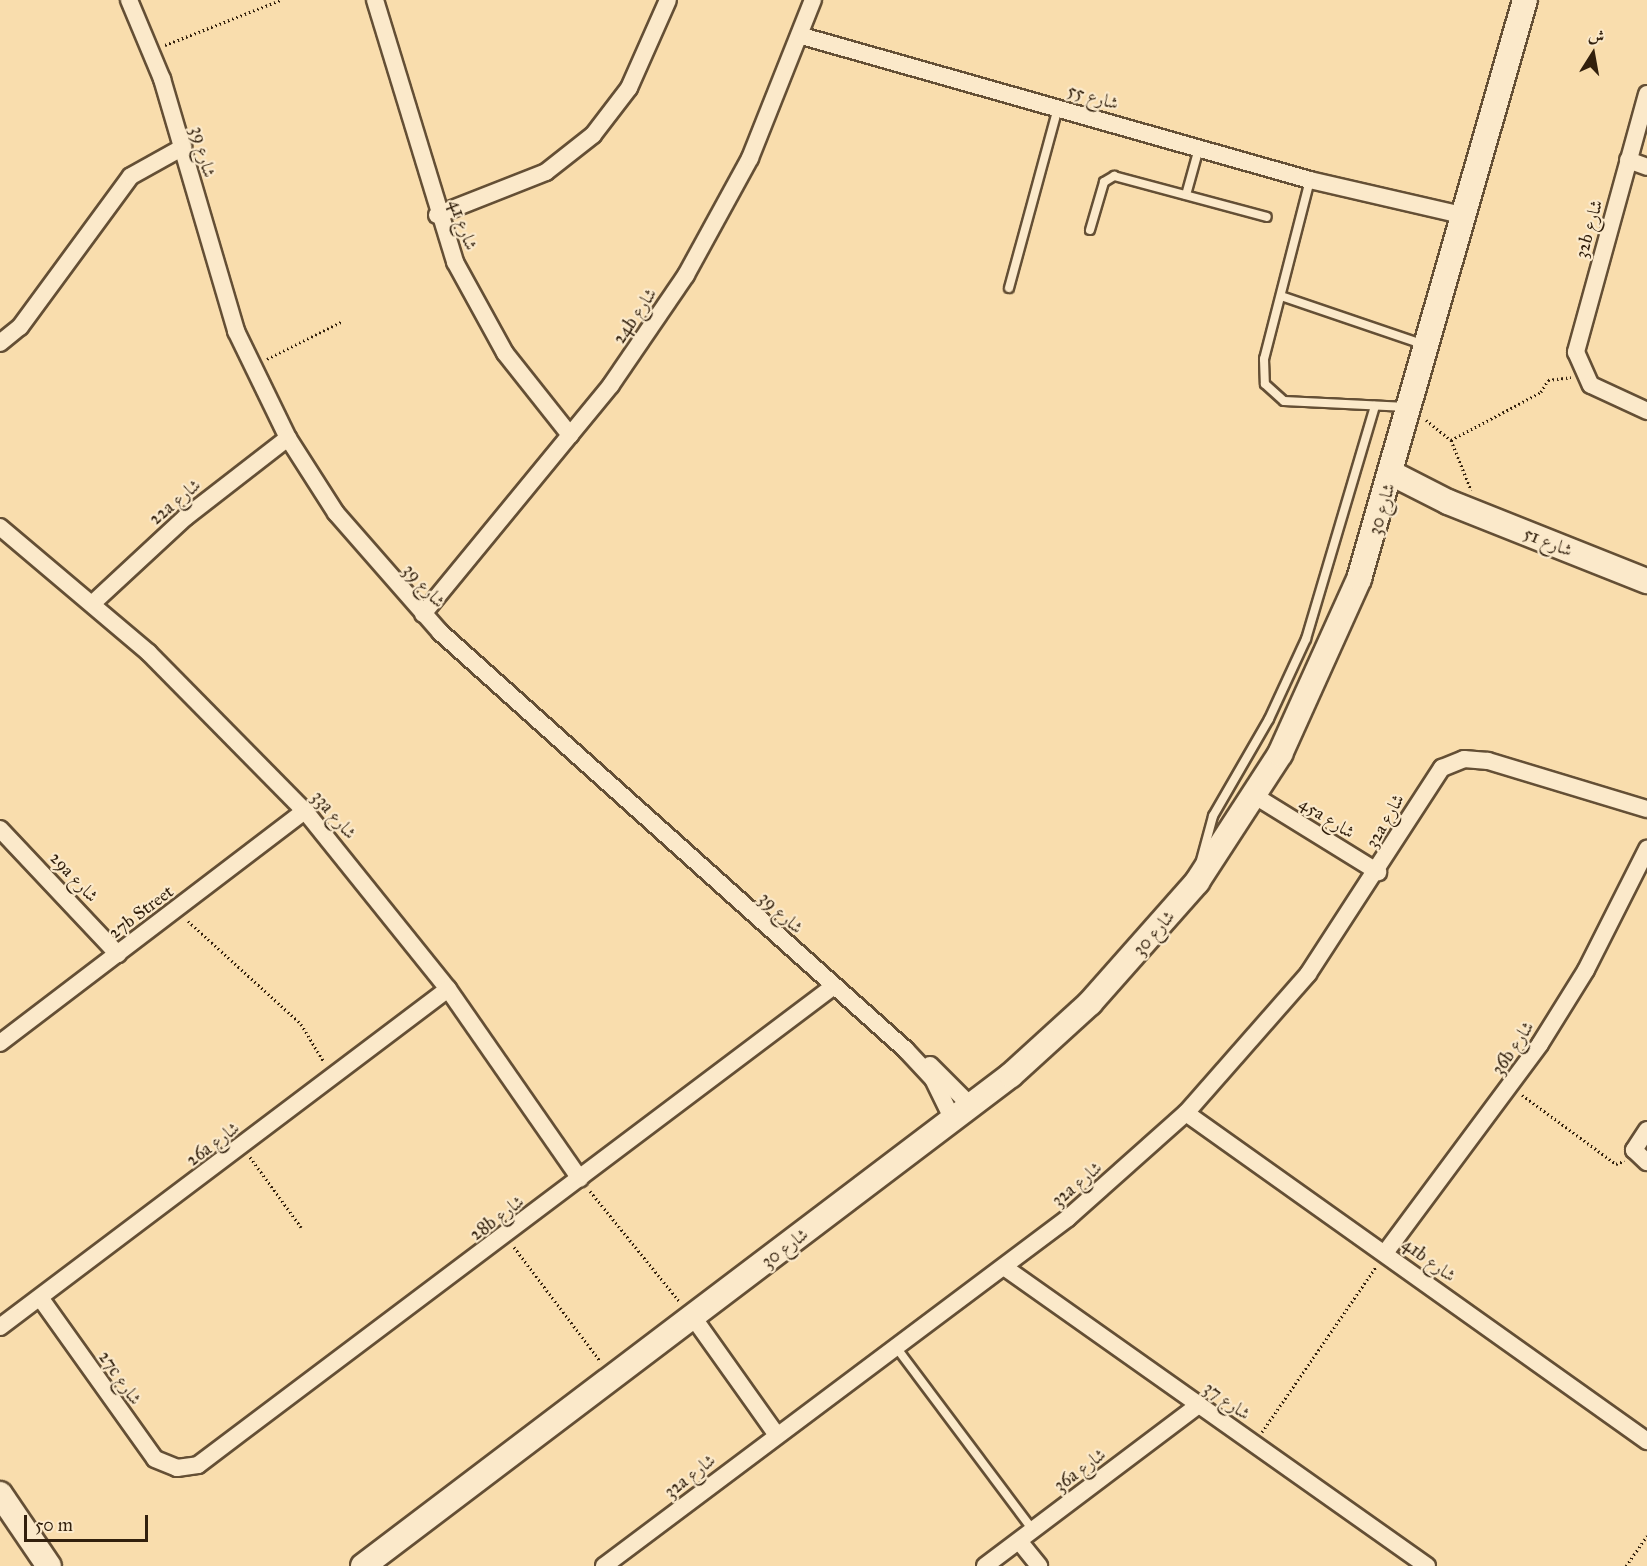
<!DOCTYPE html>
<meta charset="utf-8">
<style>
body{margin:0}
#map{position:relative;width:1647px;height:1566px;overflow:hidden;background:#f9ddad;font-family:"IM FELL Great Primer",Amiri,serif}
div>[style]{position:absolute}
.path>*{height:3px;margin-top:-1.5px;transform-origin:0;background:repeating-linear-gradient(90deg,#32200d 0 1.5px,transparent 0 4.5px)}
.roads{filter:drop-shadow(2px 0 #644f35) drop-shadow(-2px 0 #644f35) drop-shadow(0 2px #644f35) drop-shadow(0 -2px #644f35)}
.lane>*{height:8px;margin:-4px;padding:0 4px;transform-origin:4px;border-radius:4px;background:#fbe9ca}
.street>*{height:16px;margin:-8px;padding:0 8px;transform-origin:8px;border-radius:8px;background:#fbe9ca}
.secondary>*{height:24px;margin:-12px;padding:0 12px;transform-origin:12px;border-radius:12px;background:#fbe9ca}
span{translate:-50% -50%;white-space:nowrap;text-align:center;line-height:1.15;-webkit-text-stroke:4.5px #fbe9ca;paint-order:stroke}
.street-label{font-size:18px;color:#32200d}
.north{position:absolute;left:1563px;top:24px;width:60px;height:60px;-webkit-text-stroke:4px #fbe9ca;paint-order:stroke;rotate:11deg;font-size:16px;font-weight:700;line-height:24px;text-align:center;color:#32200d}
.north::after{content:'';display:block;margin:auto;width:21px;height:27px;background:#32200d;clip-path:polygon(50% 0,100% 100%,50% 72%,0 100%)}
.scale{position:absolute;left:24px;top:1515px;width:124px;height:27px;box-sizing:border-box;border:3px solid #32200d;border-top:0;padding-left:8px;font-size:18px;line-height:21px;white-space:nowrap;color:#32200d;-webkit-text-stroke:4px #fbe9ca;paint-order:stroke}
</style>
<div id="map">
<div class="path">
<div style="left:165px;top:45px;width:124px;rotate:-21.2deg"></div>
<div style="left:267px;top:359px;width:85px;rotate:-26.6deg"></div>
<div style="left:1426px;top:420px;width:32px;rotate:39deg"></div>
<div style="left:1451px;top:440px;width:54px;rotate:68.2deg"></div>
<div style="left:1451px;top:440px;width:102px;rotate:-28.1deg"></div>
<div style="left:1541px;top:392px;width:14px;rotate:-60deg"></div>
<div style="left:1548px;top:380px;width:23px;rotate:-7deg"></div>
<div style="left:188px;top:921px;width:153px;rotate:42.3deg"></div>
<div style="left:301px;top:1024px;width:44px;rotate:58.8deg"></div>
<div style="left:1522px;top:1095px;width:117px;rotate:36.3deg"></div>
<div style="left:1616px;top:1164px;width:9px;rotate:-21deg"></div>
<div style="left:250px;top:1157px;width:87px;rotate:53.9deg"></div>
<div style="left:590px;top:1191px;width:143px;rotate:51deg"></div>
<div style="left:514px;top:1247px;width:144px;rotate:52.9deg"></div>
<div style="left:1262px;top:1432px;width:201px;rotate:-55.4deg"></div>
<div style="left:1626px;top:1566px;width:37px;rotate:-55deg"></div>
</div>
<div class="roads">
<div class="lane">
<div style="left:1310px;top:180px;width:185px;rotate:104.4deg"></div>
<div style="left:1264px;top:359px;width:25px;rotate:88deg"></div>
<div style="left:1265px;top:384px;width:25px;rotate:42deg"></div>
<div style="left:1284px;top:401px;width:123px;rotate:2.8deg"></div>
<div style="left:1186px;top:195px;width:49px;rotate:-74.5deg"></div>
<div style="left:1090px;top:230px;width:50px;rotate:-73.7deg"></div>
<div style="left:1104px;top:182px;width:12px;rotate:-31deg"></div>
<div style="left:1114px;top:176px;width:158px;rotate:15deg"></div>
<div style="left:1009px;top:288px;width:187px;rotate:-74.8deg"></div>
<div style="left:1281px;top:296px;width:152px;rotate:18.8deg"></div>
<div style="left:1200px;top:864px;width:50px;rotate:-74.8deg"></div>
<div style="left:1213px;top:816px;width:112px;rotate:-60deg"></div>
<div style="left:1269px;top:719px;width:88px;rotate:-65.2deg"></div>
<div style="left:1306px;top:639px;width:243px;rotate:-73.5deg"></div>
<div style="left:896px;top:1347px;width:229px;rotate:53.2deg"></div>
</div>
<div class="street">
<div style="left:129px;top:0;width:86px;rotate:67.3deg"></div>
<div style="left:162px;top:79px;width:263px;rotate:73.6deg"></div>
<div style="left:236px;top:331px;width:119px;rotate:64.1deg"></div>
<div style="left:288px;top:438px;width:89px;rotate:57.4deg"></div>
<div style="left:336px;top:513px;width:158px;rotate:48.8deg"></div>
<div style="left:440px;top:632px;width:626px;rotate:41.89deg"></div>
<div style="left:906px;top:1050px;width:40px;rotate:47deg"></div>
<div style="left:933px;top:1079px;width:46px;rotate:64deg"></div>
<div style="left:375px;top:0;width:274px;rotate:73deg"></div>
<div style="left:455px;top:262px;width:104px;rotate:61.2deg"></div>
<div style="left:505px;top:353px;width:105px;rotate:51.6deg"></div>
<div style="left:802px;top:36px;width:528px;rotate:15.83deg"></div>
<div style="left:1310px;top:180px;width:156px;rotate:13deg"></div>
<div style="left:1647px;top:94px;width:268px;rotate:105.4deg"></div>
<div style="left:1576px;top:352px;width:36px;rotate:66deg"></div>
<div style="left:1591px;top:385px;width:62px;rotate:24.9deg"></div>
<div style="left:1628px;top:160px;width:20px;rotate:20deg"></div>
<div style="left:437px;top:215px;width:117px;rotate:-21.5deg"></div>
<div style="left:546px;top:172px;width:60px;rotate:-38.2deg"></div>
<div style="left:593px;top:135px;width:59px;rotate:-52.5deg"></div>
<div style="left:629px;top:88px;width:96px;rotate:-66.1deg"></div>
<div style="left:0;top:343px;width:26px;rotate:-39deg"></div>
<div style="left:20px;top:327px;width:187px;rotate:-53.7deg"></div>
<div style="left:131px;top:176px;width:60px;rotate:-29.1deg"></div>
<div style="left:0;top:527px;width:195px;rotate:40.2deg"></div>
<div style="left:149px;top:653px;width:222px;rotate:45.4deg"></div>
<div style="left:305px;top:811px;width:228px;rotate:51.2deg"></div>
<div style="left:448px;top:989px;width:231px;rotate:55.2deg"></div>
<div style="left:93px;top:603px;width:127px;rotate:-42.8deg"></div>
<div style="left:186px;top:517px;width:129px;rotate:-37.8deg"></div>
<div style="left:423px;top:614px;width:296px;rotate:-50.6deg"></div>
<div style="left:611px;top:385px;width:133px;rotate:-55.7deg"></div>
<div style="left:686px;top:275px;width:133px;rotate:-61.3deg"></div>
<div style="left:750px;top:158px;width:170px;rotate:-68.3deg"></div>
<div style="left:1255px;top:796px;width:145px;rotate:31.7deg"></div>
<div style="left:0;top:829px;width:172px;rotate:46.7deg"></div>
<div style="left:0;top:1043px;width:383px;rotate:-37.3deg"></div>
<div style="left:930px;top:1065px;width:58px;rotate:45deg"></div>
<div style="left:1186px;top:1113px;width:566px;rotate:35.43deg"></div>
<div style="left:1647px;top:1130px;width:24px;rotate:123deg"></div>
<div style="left:1634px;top:1150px;width:18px;rotate:43deg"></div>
<div style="left:1385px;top:1253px;width:260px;rotate:-53.4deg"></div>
<div style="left:1540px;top:1044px;width:87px;rotate:-58.1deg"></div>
<div style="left:1586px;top:970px;width:136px;rotate:-63.2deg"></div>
<div style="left:1004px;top:1267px;width:518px;rotate:35.25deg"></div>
<div style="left:41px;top:1299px;width:196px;rotate:54.5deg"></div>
<div style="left:155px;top:1459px;width:24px;rotate:22deg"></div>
<div style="left:177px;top:1468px;width:21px;rotate:-8deg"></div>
<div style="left:198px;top:1465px;width:796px;rotate:-36.99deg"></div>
<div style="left:693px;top:1317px;width:143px;rotate:54.6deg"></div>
<div style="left:0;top:1327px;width:561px;rotate:-37.03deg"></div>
<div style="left:1019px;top:1541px;width:32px;rotate:51deg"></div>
<div style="left:604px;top:1566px;width:580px;rotate:-36.87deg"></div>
<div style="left:1068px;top:1218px;width:158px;rotate:-41.7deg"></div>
<div style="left:1186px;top:1113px;width:185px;rotate:-48.7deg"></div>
<div style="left:1308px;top:974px;width:246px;rotate:-57deg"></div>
<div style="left:1442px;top:768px;width:24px;rotate:-22deg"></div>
<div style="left:1464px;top:759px;width:24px;rotate:5deg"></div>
<div style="left:1488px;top:761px;width:166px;rotate:16.8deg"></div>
<div style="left:985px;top:1566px;width:268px;rotate:-37deg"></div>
</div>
<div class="secondary">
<div style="left:1393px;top:474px;width:62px;rotate:27deg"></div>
<div style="left:1448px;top:502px;width:214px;rotate:21.7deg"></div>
<div style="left:0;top:1494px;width:87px;rotate:55.8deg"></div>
<div style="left:363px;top:1566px;width:813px;rotate:-37.15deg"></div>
<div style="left:1011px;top:1075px;width:107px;rotate:-42.3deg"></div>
<div style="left:1090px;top:1003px;width:162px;rotate:-48.5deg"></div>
<div style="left:1197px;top:882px;width:153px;rotate:-57deg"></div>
<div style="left:1280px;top:754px;width:192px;rotate:-65.7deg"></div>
<div style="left:1359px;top:579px;width:602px;rotate:-74deg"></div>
</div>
</div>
<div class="street-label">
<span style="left:1093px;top:97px;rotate:16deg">شارع 55</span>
<span style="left:203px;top:152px;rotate:75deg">شارع 39</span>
<span style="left:463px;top:225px;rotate:70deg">شارع 41</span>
<span style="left:1589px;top:229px;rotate:-74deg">32b شارع</span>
<span style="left:635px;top:316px;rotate:-56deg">24b شارع</span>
<span style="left:175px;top:502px;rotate:-40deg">22a شارع</span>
<span style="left:1382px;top:509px;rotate:-73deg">شارع 30</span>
<span style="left:1548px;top:542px;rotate:22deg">شارع 51</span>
<span style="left:424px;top:586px;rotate:47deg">شارع 39</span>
<span style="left:334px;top:815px;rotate:49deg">33a شارع</span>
<span style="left:1327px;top:818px;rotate:32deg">45a شارع</span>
<span style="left:1385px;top:821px;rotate:-60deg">32a شارع</span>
<span style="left:74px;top:877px;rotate:47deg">29a شارع</span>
<span style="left:141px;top:912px;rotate:-37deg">27b Street</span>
<span style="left:781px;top:913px;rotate:42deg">شارع 39</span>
<span style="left:1154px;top:933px;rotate:-49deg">شارع 30</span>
<span style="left:1513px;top:1048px;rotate:-56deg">36b شارع</span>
<span style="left:213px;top:1144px;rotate:-37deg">26a شارع</span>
<span style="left:1077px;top:1184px;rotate:-40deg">32a شارع</span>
<span style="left:497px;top:1218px;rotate:-37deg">28b شارع</span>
<span style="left:785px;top:1248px;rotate:-37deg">شارع 30</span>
<span style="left:1429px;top:1260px;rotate:36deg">41b شارع</span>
<span style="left:120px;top:1378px;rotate:55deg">27c شارع</span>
<span style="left:1227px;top:1401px;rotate:35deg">شارع 37</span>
<span style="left:1080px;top:1470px;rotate:-37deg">36a شارع</span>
<span style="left:690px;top:1476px;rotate:-38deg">32a شارع</span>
</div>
<div class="north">ش</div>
<div class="scale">50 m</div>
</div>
